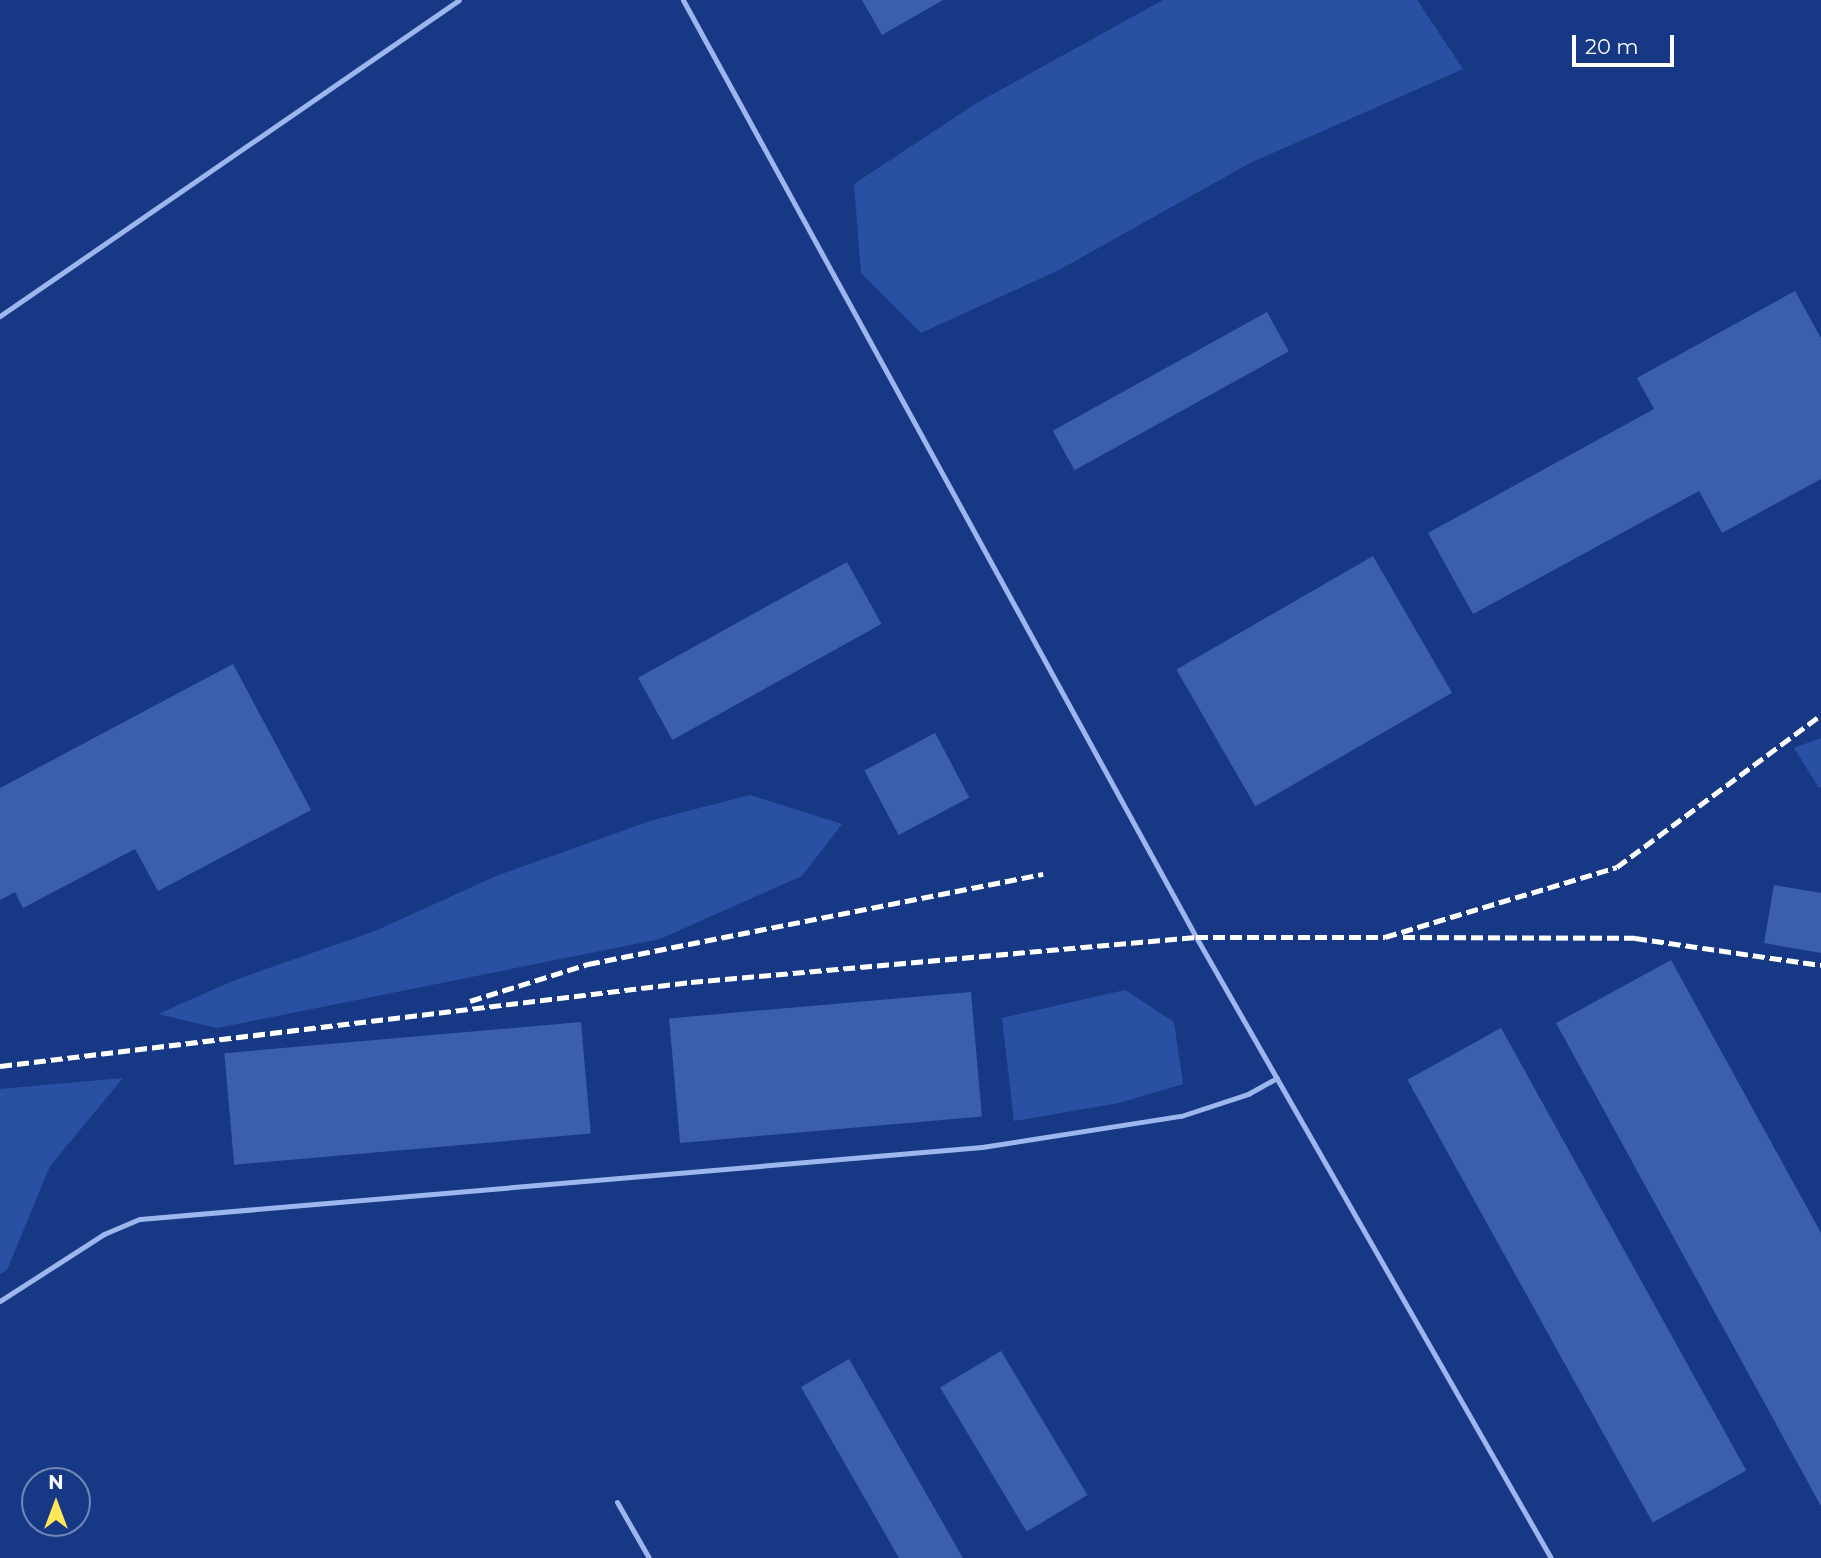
<!DOCTYPE html>
<style>
body{margin:0}
#map{position:relative;width:1821px;height:1558px;overflow:hidden;background:#173985;font-family:Montserrat,sans-serif}
div>[style]{position:absolute}
.green>*{inset:0;background:#2a50a4}
.building>*{inset:0;background:#3b5fad;transform-origin:0 0}
.service>*{height:5px;margin:-2.5px;padding:0 2.5px;transform-origin:2.5px;border-radius:2.5px;background:#9db6ed}
.rail>*{height:5px;margin-top:-2.5px;transform-origin:0;background:repeating-linear-gradient(90deg,#fff 0 12px,transparent 0 17px)}
span{translate:-50% -50%;white-space:nowrap;text-align:center;line-height:1.15;-webkit-text-stroke:6px #173985;paint-order:stroke}
.north{position:absolute;left:21px;top:1467px;width:70px;height:70px;box-sizing:border-box;background:#173985;border:2px solid #7488b6;border-radius:50%;rotate:0deg;font-size:19px;font-weight:700;line-height:28px;text-align:center;color:#fff}
.north::after{content:'';display:block;margin:auto;width:24px;height:32px;background:#ffe559;clip-path:polygon(50% 0,100% 100%,50% 72%,0 100%)}
.scale{position:absolute;left:1572px;top:35px;width:102px;height:32px;box-sizing:border-box;border:4px solid #fff;border-top:0;padding-left:9px;font-size:21px;line-height:24px;white-space:nowrap;color:#fff;-webkit-text-stroke:5px #173985;paint-order:stroke}
</style>
<div id="map">
<div class="green">
<div style="clip-path:polygon(1163px 0,1417px 0,1463px 69px,1250px 163px,1059px 270px,921px 333px,861px 273px,854px 184px,975px 104px)"></div>
<div style="clip-path:polygon(1821px 738px,1821px 787px,1819px 788px,1794px 748px)"></div>
<div style="clip-path:polygon(750px 795px,842px 824px,802px 876px,660px 939px,217px 1028px,158px 1014px,235px 980px,375px 931px,496px 876px,653px 820px)"></div>
<div style="clip-path:polygon(1125px 990px,1174px 1022px,1183px 1084px,1119px 1103px,1014px 1121px,1002px 1018px)"></div>
<div style="clip-path:polygon(123px 1078px,50px 1166px,7px 1270px,0 1274px,0 1089px)"></div>
</div>
<div class="building">
<div style="clip-path:polygon(862px 0,943px 0,882px 35px)"></div>
<div style="clip-path:polygon(1795px 291px,1821px 338px,1821px 479px,1722px 533px,1699px 491px,1473px 614px,1428px 533px,1654px 409px,1637px 378px)"></div>
<div style="left:1267px;top:312px;width:45px;height:245px;rotate:61deg"></div>
<div style="left:1373px;top:556px;width:158px;height:227px;rotate:60deg"></div>
<div style="left:847px;top:562px;width:71px;height:239px;rotate:61deg"></div>
<div style="clip-path:polygon(233px 664px,311px 810px,158px 891px,135px 849px,23px 908px,15px 892px,0 900px,0 788px)"></div>
<div style="left:935px;top:733px;width:73px;height:80px;rotate:62deg"></div>
<div style="clip-path:polygon(1774px 885px,1821px 893px,1821px 953px,1764px 943px)"></div>
<div style="clip-path:polygon(1671px 960px,1821px 1233px,1821px 1506px,1556px 1023px)"></div>
<div style="left:971px;top:992px;width:125px;height:303px;rotate:85deg"></div>
<div style="left:581px;top:1022px;width:112px;height:358px;rotate:85deg"></div>
<div style="left:1501px;top:1028px;width:506px;height:107px;rotate:61deg"></div>
<div style="left:1001px;top:1351px;width:168px;height:71px;rotate:59deg"></div>
<div style="clip-path:polygon(849px 1359px,963px 1558px,899px 1558px,801px 1387px)"></div>
</div>
<div class="service">
<div style="left:683px;top:0;width:1068px;rotate:61.3deg"></div>
<div style="left:1196px;top:937px;width:715px;rotate:60.25deg"></div>
<div style="left:0;top:316px;width:557px;rotate:-34.55deg"></div>
<div style="left:0;top:1301px;width:124px;rotate:-32.8deg"></div>
<div style="left:104px;top:1234px;width:39px;rotate:-23deg"></div>
<div style="left:140px;top:1219px;width:845px;rotate:-4.89deg"></div>
<div style="left:982px;top:1147px;width:201px;rotate:-8.9deg"></div>
<div style="left:1181px;top:1116px;width:71px;rotate:-18.2deg"></div>
<div style="left:1248px;top:1094px;width:33px;rotate:-29deg"></div>
<div style="left:617px;top:1502px;width:64px;rotate:60.3deg"></div>
</div>
<div class="rail">
<div style="left:1403px;top:937px;width:232px;rotate:0.2deg"></div>
<div style="left:1635px;top:938px;width:188px;rotate:8.3deg"></div>
<div style="left:470px;top:1001px;width:124px;rotate:-17.4deg"></div>
<div style="left:588px;top:964px;width:464px;rotate:-11.2deg"></div>
<div style="left:0;top:1066px;width:696px;rotate:-6.93deg"></div>
<div style="left:691px;top:982px;width:507px;rotate:-5.09deg"></div>
<div style="left:1196px;top:937px;width:189px"></div>
<div style="left:1385px;top:937px;width:242px;rotate:-16.8deg"></div>
<div style="left:1617px;top:867px;width:254px;rotate:-36.7deg"></div>
</div>
<div class="north">N</div>
<div class="scale">20 m</div>
</div>
